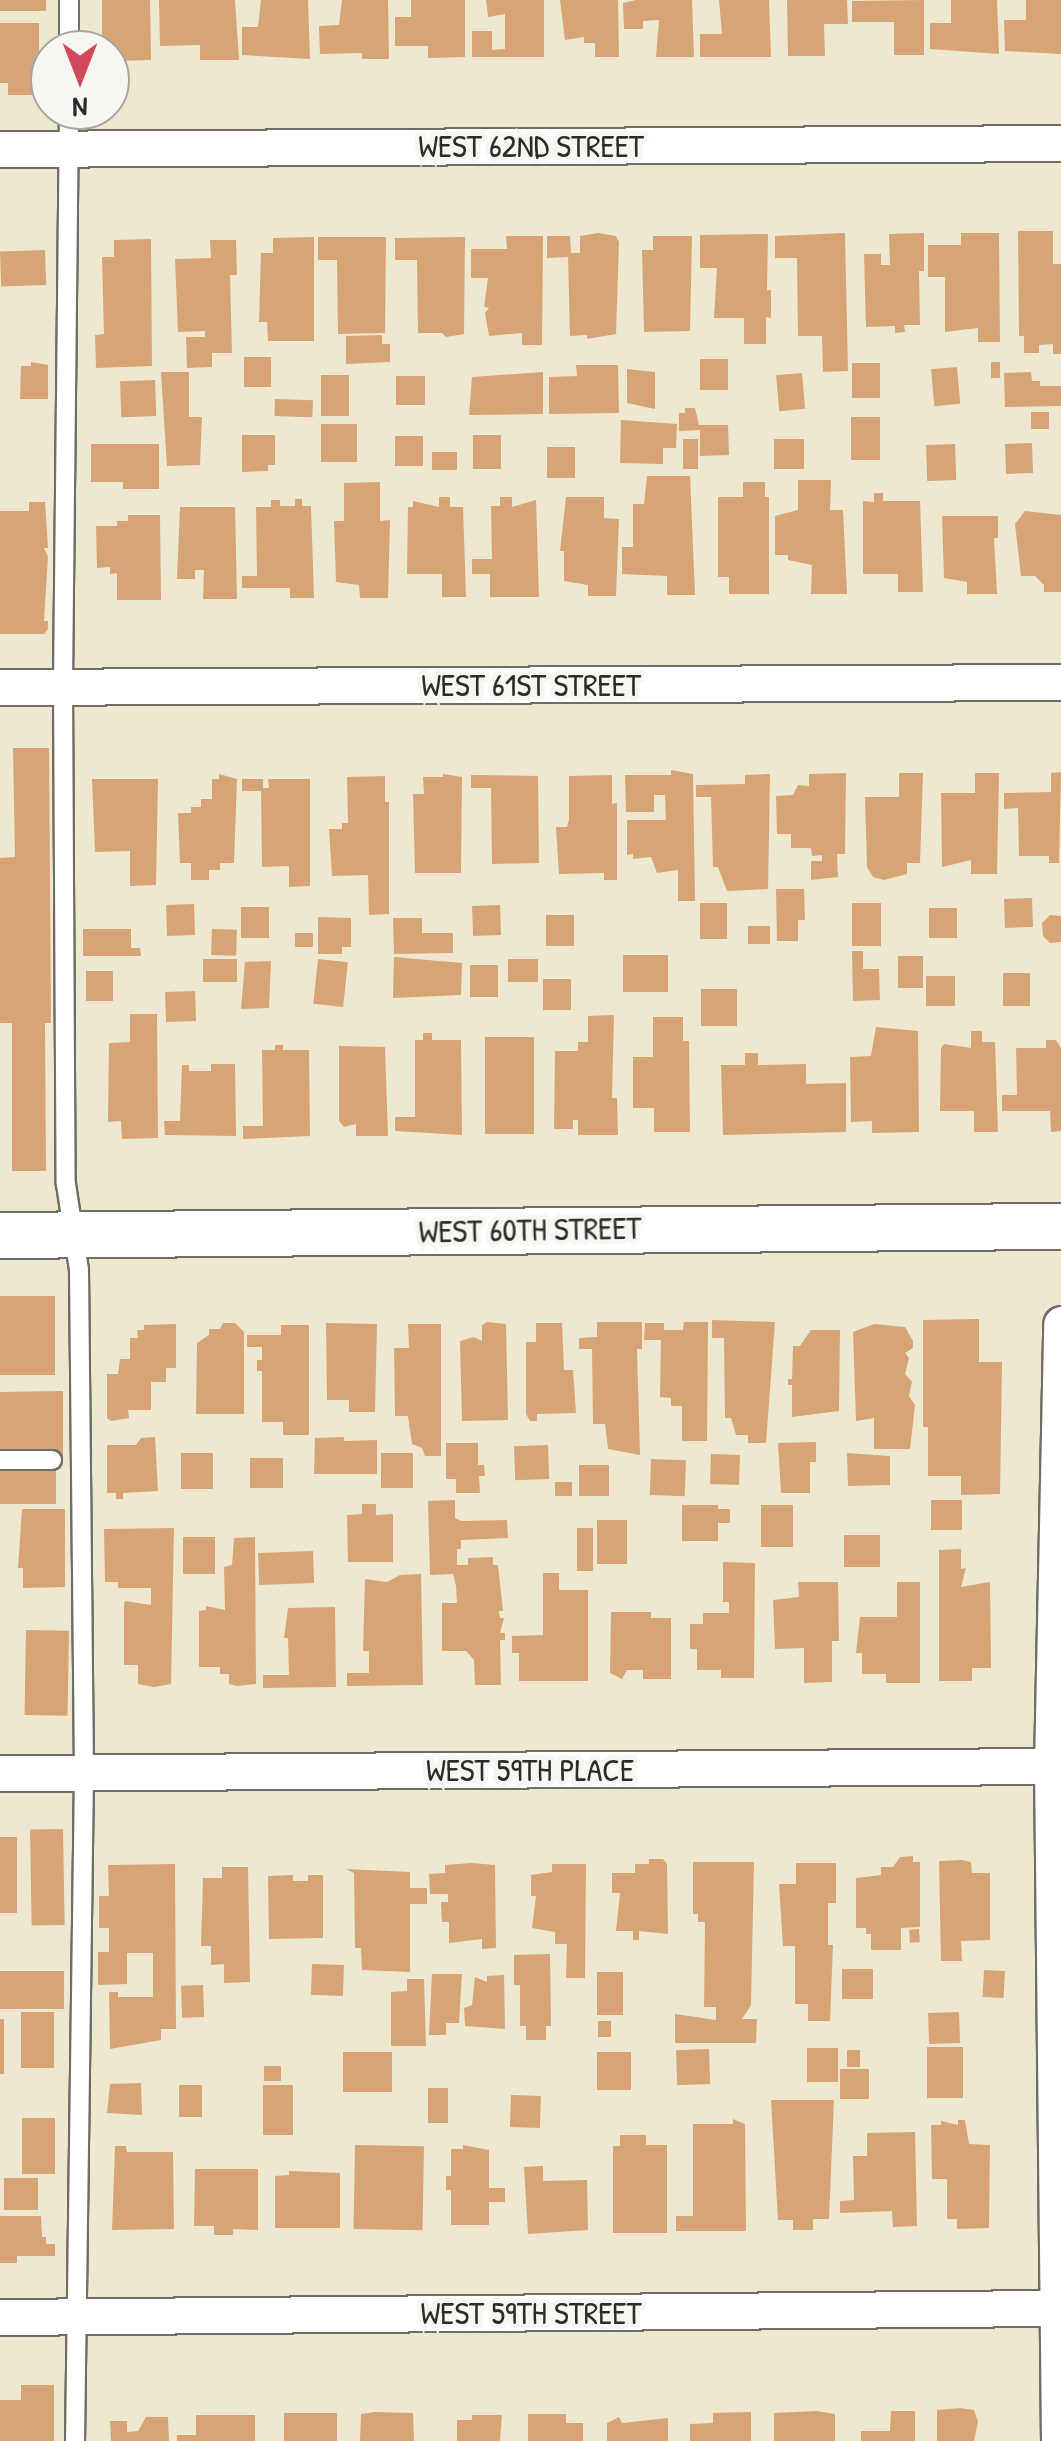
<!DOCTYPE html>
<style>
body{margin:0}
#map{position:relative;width:1061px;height:2441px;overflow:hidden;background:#eee8d0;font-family:"Patrick Hand",sans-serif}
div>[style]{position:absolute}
.building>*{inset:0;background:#d7a476;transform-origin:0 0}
.roads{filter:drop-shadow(2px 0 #6f6d65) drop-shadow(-2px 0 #6f6d65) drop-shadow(0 2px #6f6d65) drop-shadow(0 -2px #6f6d65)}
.service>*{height:18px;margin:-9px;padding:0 9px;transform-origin:9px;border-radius:9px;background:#fff}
.minor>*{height:35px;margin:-17.5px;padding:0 17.5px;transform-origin:17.5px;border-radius:17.5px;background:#fff}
.tertiary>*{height:45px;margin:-22.5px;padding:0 22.5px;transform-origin:22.5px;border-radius:22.5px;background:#fff}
span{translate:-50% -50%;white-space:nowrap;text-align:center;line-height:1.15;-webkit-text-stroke:10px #f6f6f2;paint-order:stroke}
.street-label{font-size:32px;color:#2b2b2b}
.north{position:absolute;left:30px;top:30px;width:100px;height:100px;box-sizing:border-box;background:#f6f6f2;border:2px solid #a5a5a2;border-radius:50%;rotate:180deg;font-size:28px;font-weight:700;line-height:40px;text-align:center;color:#2b2b2b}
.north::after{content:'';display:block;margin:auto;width:35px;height:45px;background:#d1495b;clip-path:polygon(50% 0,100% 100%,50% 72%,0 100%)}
</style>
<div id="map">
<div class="building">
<div style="left:0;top:0;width:46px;height:11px"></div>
<div style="clip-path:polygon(102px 0,150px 0,151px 60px,115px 61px,114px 44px,102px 44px)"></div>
<div style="clip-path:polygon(159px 0,235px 0,239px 60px,200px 60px,200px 45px,160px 46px)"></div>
<div style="clip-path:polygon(261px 0,308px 0,310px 59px,242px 55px,242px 27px,258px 27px)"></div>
<div style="clip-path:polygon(342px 0,388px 0,389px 59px,362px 59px,362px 53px,320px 54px,319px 26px,339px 25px)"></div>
<div style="clip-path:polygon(411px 0,465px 0,465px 57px,428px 58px,428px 46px,395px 46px,395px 17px,411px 17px)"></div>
<div style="clip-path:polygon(486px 0,544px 0,544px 57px,472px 57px,472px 31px,492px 31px,492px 50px,505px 49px,505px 14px,488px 17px)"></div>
<div style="clip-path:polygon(560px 0,618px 0,619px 57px,595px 57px,595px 43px,584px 43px,584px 37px,565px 40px)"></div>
<div style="clip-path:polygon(636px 0,692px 0,694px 57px,656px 57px,659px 20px,643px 21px,643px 29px,624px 29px,623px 3px)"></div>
<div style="clip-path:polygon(719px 0,769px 0,771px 57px,700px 57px,700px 34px,722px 34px)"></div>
<div style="clip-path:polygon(787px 0,847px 0,848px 24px,824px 24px,825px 56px,788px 56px)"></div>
<div style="clip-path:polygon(924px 0,924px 55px,894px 55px,894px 22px,852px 22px,852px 1px)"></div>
<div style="clip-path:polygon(951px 0,997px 0,999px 54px,930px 49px,930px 23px,951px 23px)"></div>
<div style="clip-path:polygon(1026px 0,1061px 0,1061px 54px,1005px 51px,1004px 20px,1026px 20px)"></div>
<div style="clip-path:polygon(0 23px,39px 23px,39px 51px,46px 51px,47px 95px,8px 95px,8px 83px,0 83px)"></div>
<div style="clip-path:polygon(1018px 231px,1053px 231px,1053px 264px,1061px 264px,1061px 354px,1053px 354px,1053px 344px,1039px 345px,1039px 353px,1024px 353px,1024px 336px,1019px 336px)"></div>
<div style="clip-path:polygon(598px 233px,616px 236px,619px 242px,616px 334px,587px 339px,587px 335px,570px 336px,568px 257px,547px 258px,547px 236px,570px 236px,571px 253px,580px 253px,580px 236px)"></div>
<div style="clip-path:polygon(845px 233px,848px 371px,823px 372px,822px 336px,798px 336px,797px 258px,775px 258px,775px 236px)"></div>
<div style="clip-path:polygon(924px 233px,924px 271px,919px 271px,920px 325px,904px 325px,905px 332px,895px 333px,895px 326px,866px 327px,864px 254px,881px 254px,881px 265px,890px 265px,889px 234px)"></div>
<div style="clip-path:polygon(961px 233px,999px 233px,1000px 342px,978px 342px,978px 328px,945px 332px,945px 277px,928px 277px,928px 245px,961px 245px)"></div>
<div style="clip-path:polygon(768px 234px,767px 290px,771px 290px,771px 318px,766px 317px,766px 344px,744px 344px,744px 318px,714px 318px,717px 268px,700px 268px,700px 235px)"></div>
<div style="clip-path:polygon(506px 236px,543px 236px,542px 345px,522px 345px,522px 333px,489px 336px,485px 313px,489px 308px,484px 307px,488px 278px,471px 278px,471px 249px,507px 249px)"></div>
<div style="clip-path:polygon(653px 236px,692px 236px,690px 331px,644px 332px,642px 250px,653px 250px)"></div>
<div style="clip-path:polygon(314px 237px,314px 341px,268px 341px,267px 322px,259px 322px,261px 253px,273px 253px,273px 238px)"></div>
<div style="clip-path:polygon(318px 237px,386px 237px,385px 333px,338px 334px,337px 260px,318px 260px)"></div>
<div style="clip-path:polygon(465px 237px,464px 334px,446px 337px,442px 333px,418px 333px,417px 260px,395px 260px,395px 238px)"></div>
<div style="clip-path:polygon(151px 239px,152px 366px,96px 368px,95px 335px,104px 334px,102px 257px,114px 257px,114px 240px)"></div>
<div style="clip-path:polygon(210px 240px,236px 240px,237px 275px,230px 275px,232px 353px,212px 353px,212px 367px,187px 368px,186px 337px,205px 337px,205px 331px,178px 332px,175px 259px,211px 258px)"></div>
<div style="left:45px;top:250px;width:35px;height:45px;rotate:88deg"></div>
<div style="clip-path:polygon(382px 335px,382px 344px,390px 344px,390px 362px,346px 364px,346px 336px)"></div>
<div style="left:244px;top:357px;width:27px;height:30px"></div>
<div style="left:700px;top:359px;width:28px;height:31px"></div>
<div style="clip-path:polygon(31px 362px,48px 365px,48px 399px,20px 399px,21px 366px,31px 366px)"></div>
<div style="left:991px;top:362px;width:9px;height:16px"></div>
<div style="left:852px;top:363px;width:28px;height:35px"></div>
<div style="clip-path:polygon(576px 365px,618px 365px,619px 413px,549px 414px,549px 377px,577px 376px)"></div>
<div style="left:957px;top:367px;width:37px;height:26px;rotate:85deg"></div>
<div style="clip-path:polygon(627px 369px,655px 372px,655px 409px,627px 403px)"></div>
<div style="clip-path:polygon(161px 372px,189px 372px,189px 417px,202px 417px,200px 465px,167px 466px)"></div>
<div style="clip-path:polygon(543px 372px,543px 414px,469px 415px,472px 377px)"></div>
<div style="clip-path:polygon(1031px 372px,1032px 381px,1040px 381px,1040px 386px,1061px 386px,1061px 406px,1005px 407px,1004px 373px)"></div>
<div style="left:802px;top:373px;width:36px;height:26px;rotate:85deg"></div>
<div style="left:321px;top:375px;width:28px;height:41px"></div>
<div style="left:425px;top:376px;width:29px;height:29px;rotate:90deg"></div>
<div style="left:155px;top:380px;width:36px;height:35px;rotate:88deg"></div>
<div style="left:275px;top:399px;width:38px;height:17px;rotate:2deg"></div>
<div style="clip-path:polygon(685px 408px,695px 408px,699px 425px,728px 425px,729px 455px,700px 456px,700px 430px,679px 431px,679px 413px,685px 413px)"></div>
<div style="left:1031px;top:412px;width:18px;height:17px"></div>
<div style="left:851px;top:417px;width:29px;height:43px"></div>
<div style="clip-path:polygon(621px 420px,677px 424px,676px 448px,663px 448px,663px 464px,620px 463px)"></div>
<div style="left:357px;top:424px;width:38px;height:36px;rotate:90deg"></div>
<div style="clip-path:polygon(242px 435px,275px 435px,275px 465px,268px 465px,268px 471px,242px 472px)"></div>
<div style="left:473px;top:435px;width:28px;height:34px"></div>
<div style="left:395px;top:436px;width:28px;height:30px"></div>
<div style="left:683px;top:439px;width:15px;height:30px"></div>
<div style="left:804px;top:439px;width:30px;height:30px;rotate:90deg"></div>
<div style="left:1032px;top:443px;width:30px;height:27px;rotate:88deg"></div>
<div style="clip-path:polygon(91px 444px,159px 444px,159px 489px,123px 489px,123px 482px,91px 482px)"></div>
<div style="left:955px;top:444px;width:36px;height:29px;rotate:88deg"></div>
<div style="left:547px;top:447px;width:28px;height:31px"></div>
<div style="left:432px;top:452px;width:25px;height:18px"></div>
<div style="clip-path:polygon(647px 476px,690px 476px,695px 595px,667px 595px,667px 576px,622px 574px,622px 547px,633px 547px,633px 504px,644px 504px)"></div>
<div style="clip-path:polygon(798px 480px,831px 480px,830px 510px,843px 510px,847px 594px,811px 594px,812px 565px,788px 560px,788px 555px,775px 555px,775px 516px,798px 510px)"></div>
<div style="clip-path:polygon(380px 482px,380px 521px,390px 520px,388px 598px,360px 598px,359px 585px,336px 582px,334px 521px,344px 521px,344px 483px)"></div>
<div style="clip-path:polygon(743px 482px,765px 482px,765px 497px,769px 497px,769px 594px,729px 594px,729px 577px,718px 577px,718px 497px,743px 497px)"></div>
<div style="clip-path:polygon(874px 493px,883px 493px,883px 501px,920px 501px,923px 592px,898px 592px,898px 574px,863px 574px,863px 501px,874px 502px)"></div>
<div style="clip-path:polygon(439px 497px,450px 497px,450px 507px,463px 507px,466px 597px,442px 597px,442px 574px,407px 574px,408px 507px,413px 507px,413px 501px,439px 507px)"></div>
<div style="clip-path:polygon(500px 497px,512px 497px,512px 507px,536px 500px,539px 597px,490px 597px,490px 574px,472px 574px,472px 559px,492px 559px,491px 506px,500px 506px)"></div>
<div style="clip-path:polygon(566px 497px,604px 497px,604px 518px,619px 519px,616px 596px,588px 596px,588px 585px,564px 581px,564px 551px,560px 551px)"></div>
<div style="clip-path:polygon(295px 499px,302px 499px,302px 506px,311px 506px,314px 598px,290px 598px,290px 588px,242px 588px,242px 576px,257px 576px,256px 507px,271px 507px,271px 500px,280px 500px,280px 506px,295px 506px)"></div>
<div style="clip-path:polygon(29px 502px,45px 502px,48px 548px,44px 548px,48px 557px,44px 621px,48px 621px,48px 629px,44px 634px,0 634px,0 511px,29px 511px)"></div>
<div style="clip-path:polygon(180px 507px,235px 507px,237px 599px,203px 599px,204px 570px,195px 570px,195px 579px,177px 579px)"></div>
<div style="clip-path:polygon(1025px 511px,1061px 515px,1061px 592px,1044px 592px,1044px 585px,1035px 576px,1021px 576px,1015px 524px)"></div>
<div style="clip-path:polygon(128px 515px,160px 515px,161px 600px,117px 600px,117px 573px,110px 574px,110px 567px,97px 568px,96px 526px,117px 526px,117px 521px,128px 521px)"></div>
<div style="clip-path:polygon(942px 516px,998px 516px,998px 538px,994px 538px,997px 594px,967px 594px,967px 582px,944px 578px)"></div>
<div style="clip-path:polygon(13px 748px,49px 748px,51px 1023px,45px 1023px,46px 1171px,12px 1171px,12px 1023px,0 1023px,0 858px,15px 857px)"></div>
<div style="clip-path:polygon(671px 770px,693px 774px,695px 901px,678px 901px,678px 870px,657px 873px,651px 857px,633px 859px,633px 854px,627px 855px,627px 820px,666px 820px,665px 795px,654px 795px,654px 812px,626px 812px,625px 775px,671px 775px)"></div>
<div style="clip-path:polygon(1061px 772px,1059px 863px,1049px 863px,1049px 856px,1019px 856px,1018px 808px,1004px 809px,1004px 793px,1051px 792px,1051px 773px)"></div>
<div style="clip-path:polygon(846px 773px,845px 854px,837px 854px,838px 877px,811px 880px,811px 861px,822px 861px,822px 855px,812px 856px,811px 848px,791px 848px,791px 834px,777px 834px,776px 796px,793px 795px,798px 785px,809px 786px,809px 774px)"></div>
<div style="clip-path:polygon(899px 773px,923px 773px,920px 863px,907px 863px,907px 874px,884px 880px,873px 877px,867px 867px,865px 797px,899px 797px)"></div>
<div style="clip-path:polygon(975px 773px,999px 773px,997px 874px,971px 874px,971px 860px,942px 867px,941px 793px,975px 793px)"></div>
<div style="clip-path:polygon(219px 774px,237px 779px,234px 863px,220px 863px,220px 870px,209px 870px,209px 880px,191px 880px,191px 863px,180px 863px,178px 813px,191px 813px,191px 807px,201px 807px,201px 799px,212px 799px,212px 779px,219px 779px)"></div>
<div style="clip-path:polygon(443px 774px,462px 777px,461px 873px,415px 873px,413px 794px,424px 794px,423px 777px,443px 777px)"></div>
<div style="clip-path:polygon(770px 774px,768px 889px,727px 891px,718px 867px,713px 867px,711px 797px,696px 797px,696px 785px,745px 784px,745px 775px)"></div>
<div style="clip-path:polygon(471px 775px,538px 776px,539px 863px,492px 864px,491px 788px,471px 788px)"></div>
<div style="clip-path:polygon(612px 775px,612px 804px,617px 803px,617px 880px,604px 880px,604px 873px,559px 874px,556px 827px,567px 827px,569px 820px,569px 776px)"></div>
<div style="clip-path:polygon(385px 776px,385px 802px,389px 802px,389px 914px,369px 915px,368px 875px,332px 876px,329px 829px,342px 829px,342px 823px,348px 823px,347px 777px)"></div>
<div style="clip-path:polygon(92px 779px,158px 779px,156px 885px,130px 886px,130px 851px,95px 852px)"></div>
<div style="clip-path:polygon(242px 779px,263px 779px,263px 788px,269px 788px,268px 779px,310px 779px,310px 886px,289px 887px,289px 866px,262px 867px,261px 791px,242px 791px)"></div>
<div style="clip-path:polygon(776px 889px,804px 889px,805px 920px,798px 920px,798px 941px,777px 941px)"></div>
<div style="left:1032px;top:898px;width:29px;height:28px;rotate:88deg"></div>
<div style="left:700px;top:903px;width:27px;height:36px"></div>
<div style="left:852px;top:903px;width:29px;height:43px"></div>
<div style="left:194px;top:904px;width:31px;height:28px;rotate:88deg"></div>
<div style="left:500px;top:905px;width:30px;height:28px;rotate:88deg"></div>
<div style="left:241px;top:907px;width:28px;height:31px"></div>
<div style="left:929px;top:908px;width:28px;height:30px"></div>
<div style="left:546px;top:915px;width:28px;height:31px"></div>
<div style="clip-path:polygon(1050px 915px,1061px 916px,1061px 942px,1050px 943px,1043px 936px,1042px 923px)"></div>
<div style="clip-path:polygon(318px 917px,351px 918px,351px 947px,342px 947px,342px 954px,318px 954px)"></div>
<div style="clip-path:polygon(393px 918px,422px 918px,422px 933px,453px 933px,453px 953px,394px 954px)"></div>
<div style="left:748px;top:926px;width:22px;height:18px"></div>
<div style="clip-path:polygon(83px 929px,131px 929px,131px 948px,140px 948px,141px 956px,83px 956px)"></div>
<div style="left:212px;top:929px;width:25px;height:26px;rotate:2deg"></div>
<div style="left:295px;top:933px;width:18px;height:14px"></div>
<div style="clip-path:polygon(852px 951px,863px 951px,863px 969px,879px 969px,880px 1000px,853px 1001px)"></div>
<div style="left:623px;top:955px;width:45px;height:37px"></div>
<div style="left:898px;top:956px;width:25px;height:32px"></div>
<div style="clip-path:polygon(394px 957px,462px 963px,461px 995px,393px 998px)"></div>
<div style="left:237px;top:959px;width:23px;height:34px;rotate:90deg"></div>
<div style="left:318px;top:959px;width:30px;height:45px;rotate:6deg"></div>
<div style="left:508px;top:959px;width:30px;height:23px"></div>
<div style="clip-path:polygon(271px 961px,269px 1008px,241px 1009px,245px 962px)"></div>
<div style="left:470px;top:965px;width:28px;height:32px"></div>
<div style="left:86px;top:971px;width:27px;height:30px"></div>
<div style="left:1003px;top:973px;width:27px;height:33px"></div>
<div style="left:926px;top:976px;width:29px;height:30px"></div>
<div style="left:543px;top:979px;width:28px;height:31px"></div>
<div style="left:701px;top:989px;width:36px;height:37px"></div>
<div style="left:195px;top:991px;width:30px;height:30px;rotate:88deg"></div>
<div style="clip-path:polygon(130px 1014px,157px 1014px,158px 1138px,122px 1139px,121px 1121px,108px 1122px,109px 1043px,130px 1042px)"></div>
<div style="clip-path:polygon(614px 1015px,612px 1098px,617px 1098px,618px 1135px,578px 1135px,578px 1120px,573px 1120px,573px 1129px,554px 1129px,555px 1051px,578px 1051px,578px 1042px,588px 1042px,588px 1016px)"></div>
<div style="clip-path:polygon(653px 1017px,683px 1017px,683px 1041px,689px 1041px,690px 1132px,654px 1132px,654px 1108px,633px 1108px,633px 1057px,653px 1057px)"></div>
<div style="clip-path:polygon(876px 1027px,918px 1031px,919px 1132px,872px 1133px,872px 1121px,851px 1122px,850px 1057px,871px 1056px)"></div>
<div style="clip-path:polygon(971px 1031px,982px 1031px,982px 1042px,995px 1042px,998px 1132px,974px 1132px,974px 1111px,940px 1111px,941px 1048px,944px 1044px,971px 1048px)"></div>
<div style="clip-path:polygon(423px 1033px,432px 1033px,432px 1040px,461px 1040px,462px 1135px,395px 1131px,395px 1117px,415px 1117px,415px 1040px,423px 1040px)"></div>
<div style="left:485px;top:1037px;width:49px;height:97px"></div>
<div style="clip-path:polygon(1046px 1040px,1056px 1040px,1061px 1048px,1061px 1131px,1051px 1132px,1050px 1111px,1002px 1111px,1002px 1095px,1017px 1095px,1016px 1048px,1046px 1048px)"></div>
<div style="clip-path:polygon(275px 1045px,283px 1045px,283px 1050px,309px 1050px,310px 1136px,243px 1139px,243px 1126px,263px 1126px,262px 1050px,275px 1050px)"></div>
<div style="clip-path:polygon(339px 1046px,385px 1047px,388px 1136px,356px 1136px,356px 1124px,344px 1127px,339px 1121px)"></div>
<div style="clip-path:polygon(745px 1053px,758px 1053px,758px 1065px,806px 1064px,806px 1084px,846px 1083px,846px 1132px,723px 1135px,721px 1065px,745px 1065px)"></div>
<div style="clip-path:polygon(211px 1064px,235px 1064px,236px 1136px,165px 1135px,164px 1121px,180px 1121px,182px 1065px,189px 1065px,189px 1071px,211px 1071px)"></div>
<div style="left:0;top:1296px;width:55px;height:79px"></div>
<div style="clip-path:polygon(979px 1319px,979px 1362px,1002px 1362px,1000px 1494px,961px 1495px,961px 1476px,928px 1476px,928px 1427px,923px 1427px,923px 1320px)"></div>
<div style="clip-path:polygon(712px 1320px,775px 1322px,766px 1443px,748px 1443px,748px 1435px,736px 1435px,731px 1418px,725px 1418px,724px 1338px,712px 1338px)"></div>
<div style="clip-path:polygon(487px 1322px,506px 1324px,508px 1420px,462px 1421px,460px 1341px,474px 1337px,482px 1341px,482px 1325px)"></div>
<div style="clip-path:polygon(597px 1322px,642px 1322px,642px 1349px,637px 1349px,640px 1455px,608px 1449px,605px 1424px,593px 1424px,592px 1349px,579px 1349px,579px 1338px,597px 1337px)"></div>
<div style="clip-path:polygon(684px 1322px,708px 1322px,707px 1441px,682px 1441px,682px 1406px,671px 1406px,671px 1398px,660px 1397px,661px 1340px,644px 1340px,645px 1323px,664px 1323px,664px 1330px,683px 1330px)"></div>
<div style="clip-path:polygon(223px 1323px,235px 1323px,244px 1332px,244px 1414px,196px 1414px,197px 1343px,209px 1335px,209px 1329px,220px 1329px)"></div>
<div style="clip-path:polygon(326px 1323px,377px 1324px,375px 1412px,349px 1412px,349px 1400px,327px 1400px)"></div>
<div style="clip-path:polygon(536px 1323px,562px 1323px,564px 1370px,573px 1370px,576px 1413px,537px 1414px,537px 1421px,530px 1421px,526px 1414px,526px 1342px,536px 1342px)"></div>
<div style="clip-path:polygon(176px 1324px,176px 1368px,166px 1368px,166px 1382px,151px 1382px,151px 1410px,128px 1410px,129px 1418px,111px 1421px,107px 1418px,107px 1374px,118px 1374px,120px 1359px,130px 1359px,130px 1338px,138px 1338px,137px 1330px,144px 1330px,144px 1325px)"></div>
<div style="clip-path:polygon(408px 1324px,441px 1324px,441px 1456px,425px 1456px,422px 1448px,412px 1444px,408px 1416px,395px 1416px,394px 1348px,409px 1348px)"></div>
<div style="clip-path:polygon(874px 1324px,905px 1327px,913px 1341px,913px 1348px,905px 1353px,909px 1358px,905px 1374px,912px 1382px,909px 1396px,915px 1405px,910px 1449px,874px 1449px,874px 1418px,856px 1421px,853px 1332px)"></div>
<div style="clip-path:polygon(281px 1325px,309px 1325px,309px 1435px,283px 1435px,283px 1422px,262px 1422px,262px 1371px,257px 1371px,257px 1360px,262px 1360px,262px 1347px,247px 1347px,247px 1335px,281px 1335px)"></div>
<div style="clip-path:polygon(811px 1330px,840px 1330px,839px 1411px,792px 1417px,792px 1385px,788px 1385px,788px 1379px,792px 1379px,793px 1346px,800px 1346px)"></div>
<div style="clip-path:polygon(63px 1391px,63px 1458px,25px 1458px,18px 1456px,18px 1450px,0 1450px,0 1392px)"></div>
<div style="clip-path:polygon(155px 1437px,158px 1491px,123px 1493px,123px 1499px,116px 1499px,116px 1493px,107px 1493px,107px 1445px,136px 1445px,141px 1438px)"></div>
<div style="clip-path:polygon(344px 1437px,344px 1441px,377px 1440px,377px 1474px,314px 1474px,315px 1438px)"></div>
<div style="clip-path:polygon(816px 1442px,816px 1462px,810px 1462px,810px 1493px,781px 1493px,778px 1443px)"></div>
<div style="clip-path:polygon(446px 1443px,478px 1443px,478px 1465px,484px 1465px,485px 1476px,479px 1476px,480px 1493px,456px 1493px,456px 1479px,446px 1479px)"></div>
<div style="left:548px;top:1445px;width:34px;height:34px;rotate:88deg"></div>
<div style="left:181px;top:1453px;width:32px;height:36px"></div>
<div style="left:413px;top:1453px;width:35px;height:32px;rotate:90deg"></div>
<div style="clip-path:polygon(847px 1453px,890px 1456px,890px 1485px,848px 1486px)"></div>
<div style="left:711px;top:1454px;width:29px;height:30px;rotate:2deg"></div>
<div style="left:250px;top:1458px;width:33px;height:30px"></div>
<div style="left:651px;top:1459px;width:35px;height:36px;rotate:2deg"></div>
<div style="left:579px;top:1465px;width:30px;height:31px"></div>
<div style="left:56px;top:1466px;width:38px;height:56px;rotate:90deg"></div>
<div style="left:555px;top:1482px;width:17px;height:14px"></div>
<div style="clip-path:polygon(455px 1500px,455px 1518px,461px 1521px,507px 1520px,508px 1538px,461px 1540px,461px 1549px,457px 1549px,457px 1565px,468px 1565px,468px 1558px,493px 1557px,493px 1565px,498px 1565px,503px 1611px,499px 1611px,500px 1618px,504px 1618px,500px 1633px,505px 1633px,505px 1640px,500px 1640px,501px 1685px,475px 1685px,474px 1660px,466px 1651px,442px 1651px,442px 1603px,457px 1603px,456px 1586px,453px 1574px,430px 1575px,428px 1501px)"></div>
<div style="left:931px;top:1500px;width:31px;height:30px"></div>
<div style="clip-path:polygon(362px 1504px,376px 1504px,376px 1515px,393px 1514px,393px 1562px,348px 1562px,347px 1515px,362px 1514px)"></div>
<div style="clip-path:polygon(682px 1505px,718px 1505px,718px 1509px,730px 1509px,730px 1523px,718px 1523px,718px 1541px,682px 1541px)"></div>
<div style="left:761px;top:1505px;width:32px;height:42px"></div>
<div style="clip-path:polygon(22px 1509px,65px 1509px,65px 1587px,23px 1588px,23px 1568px,18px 1568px)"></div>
<div style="left:597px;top:1520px;width:30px;height:44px"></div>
<div style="clip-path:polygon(174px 1528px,171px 1684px,154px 1687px,138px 1684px,138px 1665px,124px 1665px,124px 1605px,125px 1601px,151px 1605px,151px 1588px,118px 1588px,118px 1582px,105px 1582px,104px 1529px)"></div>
<div style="left:577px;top:1528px;width:16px;height:43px"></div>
<div style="left:844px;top:1535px;width:36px;height:32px"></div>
<div style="left:183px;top:1537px;width:32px;height:37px"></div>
<div style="clip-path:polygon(255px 1537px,256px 1684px,237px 1686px,229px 1684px,229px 1674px,220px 1674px,220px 1667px,199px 1667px,199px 1611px,206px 1610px,206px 1606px,225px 1610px,224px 1567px,232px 1565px,234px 1538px)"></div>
<div style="clip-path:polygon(961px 1549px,961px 1569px,966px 1568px,961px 1587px,990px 1582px,991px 1668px,972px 1668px,972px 1681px,939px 1681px,939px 1550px)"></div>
<div style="left:313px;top:1551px;width:32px;height:55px;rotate:88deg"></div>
<div style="clip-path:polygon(723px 1562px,755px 1563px,754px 1678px,721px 1678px,721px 1670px,697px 1670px,697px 1649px,690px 1649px,690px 1624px,703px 1624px,703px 1613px,729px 1613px,729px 1602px,723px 1602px)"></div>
<div style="clip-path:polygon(543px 1573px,559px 1573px,559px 1590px,588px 1590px,588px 1681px,519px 1681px,519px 1653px,512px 1653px,512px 1636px,543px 1635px)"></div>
<div style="clip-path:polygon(421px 1574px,423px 1685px,347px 1686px,347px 1673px,369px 1673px,369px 1651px,363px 1651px,365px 1579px,387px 1582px,400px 1575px)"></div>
<div style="clip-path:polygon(798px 1582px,838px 1582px,839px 1641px,832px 1641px,832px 1682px,804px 1683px,804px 1648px,775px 1649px,773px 1600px,799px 1597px)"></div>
<div style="clip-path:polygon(897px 1582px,920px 1582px,920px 1683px,886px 1683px,886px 1674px,862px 1674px,862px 1653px,856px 1653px,860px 1617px,897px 1617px)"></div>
<div style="clip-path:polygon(335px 1607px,336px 1687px,263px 1688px,263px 1675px,289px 1675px,288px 1638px,284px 1638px,288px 1608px)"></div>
<div style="clip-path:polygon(611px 1612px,651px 1612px,651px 1618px,671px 1618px,671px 1679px,643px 1679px,643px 1670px,627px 1670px,622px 1679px,610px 1673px)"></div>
<div style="left:26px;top:1630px;width:43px;height:85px;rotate:1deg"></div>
<div style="left:63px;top:1829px;width:96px;height:33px;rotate:89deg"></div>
<div style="left:0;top:1837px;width:17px;height:76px"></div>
<div style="clip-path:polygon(913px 1856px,913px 1862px,920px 1862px,920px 1927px,901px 1928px,901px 1950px,871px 1950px,871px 1934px,866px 1934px,866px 1928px,856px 1928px,856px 1878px,881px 1875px,881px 1867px,893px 1867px,900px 1857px)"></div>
<div style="clip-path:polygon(649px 1859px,663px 1859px,667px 1864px,668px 1934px,639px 1931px,639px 1940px,633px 1940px,633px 1931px,616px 1931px,620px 1893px,612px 1893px,612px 1873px,635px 1873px,635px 1864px,649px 1864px)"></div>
<div style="clip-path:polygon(962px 1860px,971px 1862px,972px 1873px,990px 1873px,990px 1940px,961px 1941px,962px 1961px,941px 1961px,939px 1861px)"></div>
<div style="clip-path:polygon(693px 1862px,754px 1862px,751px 2005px,742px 2019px,757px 2019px,756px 2043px,675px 2043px,675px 2014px,716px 2020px,716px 2007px,704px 2007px,705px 1922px,698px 1922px,698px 1914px,693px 1914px)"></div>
<div style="clip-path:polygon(472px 1863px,495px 1865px,496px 1948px,482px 1949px,482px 1939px,449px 1943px,449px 1922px,442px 1922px,441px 1902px,448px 1902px,448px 1894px,430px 1894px,429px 1874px,445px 1873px,445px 1865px)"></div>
<div style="clip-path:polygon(796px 1863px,836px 1863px,836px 1903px,828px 1903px,828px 1945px,833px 1945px,830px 2021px,808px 2021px,808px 2004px,795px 2004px,795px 1946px,783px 1946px,779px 1884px,796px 1884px)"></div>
<div style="clip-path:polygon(175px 1864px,176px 2029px,161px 2029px,161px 2040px,110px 2049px,109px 1992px,118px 1992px,118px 1997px,153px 1997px,153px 1953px,127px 1953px,127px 1984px,98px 1985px,98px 1952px,109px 1952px,109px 1928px,99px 1928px,99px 1896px,109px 1896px,108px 1865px)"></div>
<div style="clip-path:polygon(552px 1864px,586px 1864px,585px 1978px,566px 1978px,567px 1944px,555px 1944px,555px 1932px,532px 1928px,536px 1896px,531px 1896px,531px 1875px,552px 1872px)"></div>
<div style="clip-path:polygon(222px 1867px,248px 1867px,250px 1982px,224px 1983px,224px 1964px,211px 1965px,211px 1946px,201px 1946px,203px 1878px,222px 1878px)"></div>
<div style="clip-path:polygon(346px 1869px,410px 1872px,410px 1888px,427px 1888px,427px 1904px,410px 1904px,410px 1972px,362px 1970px,361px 1948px,355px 1948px,354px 1873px)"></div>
<div style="clip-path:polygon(293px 1875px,293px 1881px,308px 1881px,308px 1875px,323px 1875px,323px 1938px,269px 1939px,268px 1876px)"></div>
<div style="left:919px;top:1929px;width:13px;height:10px;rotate:86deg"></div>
<div style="clip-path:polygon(550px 1954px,551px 2026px,546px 2026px,546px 2040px,526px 2040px,526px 2026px,520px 2026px,520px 1985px,514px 1985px,514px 1955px)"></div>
<div style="left:344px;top:1965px;width:31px;height:32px;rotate:92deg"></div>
<div style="left:842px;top:1969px;width:31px;height:30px"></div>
<div style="left:984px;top:1970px;width:21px;height:27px;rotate:3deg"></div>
<div style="left:0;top:1971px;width:64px;height:38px"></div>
<div style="left:597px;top:1972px;width:26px;height:43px"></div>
<div style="clip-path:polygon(432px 1974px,462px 1974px,459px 2023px,446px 2023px,446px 2035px,429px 2035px)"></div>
<div style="clip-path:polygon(504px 1975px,505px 2029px,465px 2026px,464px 2008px,472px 2005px,475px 1977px,487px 1982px,487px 1976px)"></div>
<div style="clip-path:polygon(407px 1979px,424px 1979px,426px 2046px,391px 2046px,391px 1992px,407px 1991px)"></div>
<div style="left:203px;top:1985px;width:32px;height:22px;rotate:88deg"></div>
<div style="left:21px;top:2012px;width:33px;height:56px"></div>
<div style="left:959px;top:2012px;width:31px;height:31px;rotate:88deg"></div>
<div style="left:0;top:2019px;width:4px;height:55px"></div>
<div style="left:598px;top:2021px;width:13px;height:16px"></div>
<div style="left:927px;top:2047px;width:36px;height:51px"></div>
<div style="left:807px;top:2048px;width:31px;height:34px"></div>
<div style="left:709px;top:2049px;width:35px;height:33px;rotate:88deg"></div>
<div style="left:847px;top:2050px;width:13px;height:17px"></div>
<div style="left:343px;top:2052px;width:49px;height:40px"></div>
<div style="left:631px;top:2052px;width:38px;height:34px;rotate:90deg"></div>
<div style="left:264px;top:2066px;width:17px;height:15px"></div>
<div style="left:840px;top:2069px;width:29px;height:30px"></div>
<div style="clip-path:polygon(141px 2083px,142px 2115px,107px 2113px,110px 2084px)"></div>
<div style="left:179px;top:2085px;width:23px;height:32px"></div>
<div style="left:263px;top:2085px;width:30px;height:50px"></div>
<div style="left:428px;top:2088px;width:20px;height:35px"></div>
<div style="left:511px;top:2095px;width:30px;height:32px;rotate:2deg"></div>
<div style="clip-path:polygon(771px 2100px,834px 2100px,829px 2219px,813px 2219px,813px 2230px,793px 2230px,793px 2220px,778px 2220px)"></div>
<div style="left:22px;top:2118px;width:33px;height:56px"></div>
<div style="clip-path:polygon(733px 2119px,745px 2124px,746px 2231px,676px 2231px,676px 2216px,693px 2216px,693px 2124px,733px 2124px)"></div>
<div style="clip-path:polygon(958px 2120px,965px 2120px,969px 2144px,990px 2145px,989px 2228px,957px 2229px,957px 2219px,947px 2219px,947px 2179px,932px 2179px,931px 2125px,941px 2125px,941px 2121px,958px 2125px)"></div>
<div style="clip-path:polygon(915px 2132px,917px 2226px,893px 2227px,892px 2211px,840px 2213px,840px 2201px,854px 2200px,853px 2156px,867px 2156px,867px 2133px)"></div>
<div style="clip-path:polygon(620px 2135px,646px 2135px,646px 2145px,667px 2145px,667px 2233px,613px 2233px,613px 2146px,620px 2146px)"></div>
<div style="left:355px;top:2145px;width:69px;height:84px;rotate:1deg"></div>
<div style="clip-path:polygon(463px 2145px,489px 2150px,489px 2188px,505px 2188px,505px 2202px,489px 2202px,489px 2225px,451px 2225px,451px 2190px,446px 2190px,446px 2176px,451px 2176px,451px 2149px,463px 2149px)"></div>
<div style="clip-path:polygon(115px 2146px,126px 2146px,127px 2152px,173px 2152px,174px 2229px,112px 2230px)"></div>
<div style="clip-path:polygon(543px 2166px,543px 2181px,587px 2180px,588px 2230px,528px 2234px,524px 2167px)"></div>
<div style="clip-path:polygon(195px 2169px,258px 2169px,258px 2230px,233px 2229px,233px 2235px,214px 2235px,214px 2226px,194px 2226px)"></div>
<div style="clip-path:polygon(289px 2171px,340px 2173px,340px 2228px,275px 2228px,275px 2176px,289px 2175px)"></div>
<div style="left:4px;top:2178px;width:34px;height:32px"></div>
<div style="clip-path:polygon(0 2216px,41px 2216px,42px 2237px,46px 2237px,46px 2244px,55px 2244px,55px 2256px,17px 2256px,17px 2263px,0 2263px)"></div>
<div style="clip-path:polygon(21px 2385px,54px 2385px,54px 2441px,0 2441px,0 2400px,21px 2400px)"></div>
<div style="clip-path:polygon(960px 2408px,974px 2410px,978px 2422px,974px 2441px,937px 2441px,937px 2410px)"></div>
<div style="clip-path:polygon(817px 2411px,835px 2414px,835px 2441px,774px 2441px,774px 2413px)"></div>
<div style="clip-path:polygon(891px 2411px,915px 2411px,915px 2441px,861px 2441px,861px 2431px,890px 2431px)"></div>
<div style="clip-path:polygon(375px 2412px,413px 2413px,414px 2441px,360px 2441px,361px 2414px)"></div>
<div style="clip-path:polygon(751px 2412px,751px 2441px,690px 2441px,690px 2424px,713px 2423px,713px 2413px)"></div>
<div style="left:337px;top:2413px;width:28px;height:53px;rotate:90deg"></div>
<div style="clip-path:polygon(528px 2414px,566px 2414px,566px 2423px,583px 2423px,583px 2441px,528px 2441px)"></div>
<div style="clip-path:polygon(196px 2415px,255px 2415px,255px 2441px,177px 2441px,177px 2435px,196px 2435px)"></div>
<div style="clip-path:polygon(472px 2415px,502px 2415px,500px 2441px,457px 2441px,457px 2420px,472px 2420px)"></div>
<div style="clip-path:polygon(146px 2417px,168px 2417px,169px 2441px,111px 2441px,110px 2421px,127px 2421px,127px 2432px,138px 2431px)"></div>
<div style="clip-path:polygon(619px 2417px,622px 2423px,668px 2418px,668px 2441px,607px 2441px,607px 2423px)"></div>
</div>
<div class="roads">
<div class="service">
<div style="left:69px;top:50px;width:50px;rotate:-90deg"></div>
<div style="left:69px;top:110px;width:577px;rotate:90.6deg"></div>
<div style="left:63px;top:687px;width:497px;rotate:89.7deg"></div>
<div style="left:66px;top:1184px;width:87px;rotate:81.4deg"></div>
<div style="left:79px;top:1270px;width:503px;rotate:89.43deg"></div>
<div style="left:84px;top:1773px;width:668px;rotate:90.77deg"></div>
<div style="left:0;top:1460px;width:52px"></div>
</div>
<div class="minor">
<div style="left:0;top:149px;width:1061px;rotate:-0.32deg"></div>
<div style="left:0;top:687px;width:1061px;rotate:-0.27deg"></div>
<div style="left:0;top:1773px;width:1061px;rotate:-0.38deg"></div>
<div style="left:0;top:2317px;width:1061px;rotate:-0.49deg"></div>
<div style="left:1059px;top:2441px;width:675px;rotate:-90.59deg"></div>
<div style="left:1052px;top:1766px;width:442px;rotate:-88.8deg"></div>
</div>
<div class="tertiary">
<div style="left:0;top:1235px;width:1061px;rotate:-0.49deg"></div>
</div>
</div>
<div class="street-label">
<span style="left:531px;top:146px">WEST 62ND STREET</span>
<span style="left:531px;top:685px">WEST 61ST STREET</span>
<span style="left:530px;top:1230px;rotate:-1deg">WEST 60TH STREET</span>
<span style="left:530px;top:1770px">WEST 59TH PLACE</span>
<span style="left:531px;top:2313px">WEST 59TH STREET</span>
</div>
<div class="north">N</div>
</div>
